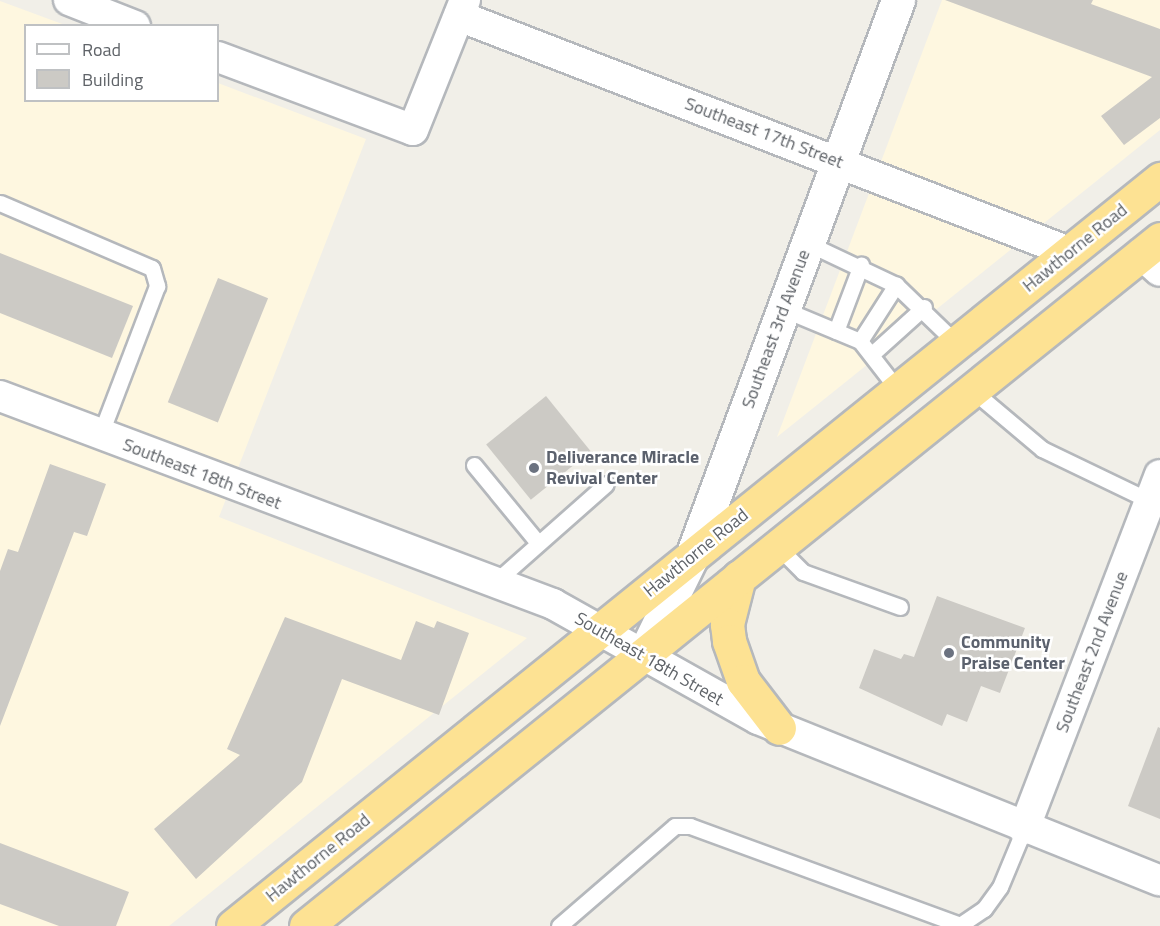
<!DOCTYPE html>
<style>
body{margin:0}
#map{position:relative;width:1160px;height:926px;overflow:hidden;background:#f1efe8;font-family:"Titillium Web",sans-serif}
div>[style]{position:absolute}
.commercial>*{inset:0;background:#fef7e0}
.building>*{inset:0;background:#cccac5;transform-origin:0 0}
.roads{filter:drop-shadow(2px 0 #b5b8bc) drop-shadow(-2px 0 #b5b8bc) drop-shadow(0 2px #b5b8bc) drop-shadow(0 -2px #b5b8bc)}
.lane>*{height:15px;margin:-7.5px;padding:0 7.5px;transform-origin:7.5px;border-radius:7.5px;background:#fff}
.street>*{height:30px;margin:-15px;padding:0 15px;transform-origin:15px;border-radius:15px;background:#fff}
.secondary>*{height:33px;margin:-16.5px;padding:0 16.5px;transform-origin:16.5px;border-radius:16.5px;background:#fff}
.highway>*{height:33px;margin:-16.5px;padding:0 16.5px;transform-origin:16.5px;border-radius:16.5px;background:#fde293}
.dots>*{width:16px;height:16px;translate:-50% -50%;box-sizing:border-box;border:3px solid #fff;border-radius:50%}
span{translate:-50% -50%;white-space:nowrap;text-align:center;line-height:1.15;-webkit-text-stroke:5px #fff;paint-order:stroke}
.street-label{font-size:18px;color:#5f6368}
.worship-label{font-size:18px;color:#5b616d;font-weight:700}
.left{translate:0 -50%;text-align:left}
.legend{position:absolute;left:24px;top:24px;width:195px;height:78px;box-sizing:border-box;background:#fff;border:2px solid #bfc1c3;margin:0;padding:8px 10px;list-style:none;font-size:18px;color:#5f6368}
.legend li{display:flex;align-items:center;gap:12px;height:30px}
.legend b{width:30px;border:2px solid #bfc1c3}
</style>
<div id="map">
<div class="commercial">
<div style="clip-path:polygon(942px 0,1160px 0,1160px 130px,777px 437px)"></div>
<div style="clip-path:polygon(0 1px,65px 25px,26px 26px,26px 100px,218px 100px,218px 83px,366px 139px,219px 517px,527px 638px,169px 926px,0 926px)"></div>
</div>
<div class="building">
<div style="clip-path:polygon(945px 0,1093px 0,1091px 4px,1160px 29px,1160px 118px,1124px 145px,1101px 116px,1152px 77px)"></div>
<div style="clip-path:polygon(0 253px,133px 306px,112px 358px,0 313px)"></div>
<div style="left:218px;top:278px;width:54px;height:134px;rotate:22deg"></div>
<div style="left:546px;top:396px;width:71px;height:77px;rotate:51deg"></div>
<div style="clip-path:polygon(50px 464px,106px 484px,87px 536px,74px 532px,0 726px,0 571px,8px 549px,18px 552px)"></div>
<div style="clip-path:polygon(937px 596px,1025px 628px,1000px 693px,981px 686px,967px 722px,947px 714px,942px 726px,859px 688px,874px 649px,901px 659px,904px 654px,914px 657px)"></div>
<div style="clip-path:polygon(285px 617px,401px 660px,416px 621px,434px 628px,437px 621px,469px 633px,439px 715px,342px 679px,302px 782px,196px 879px,154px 829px,240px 755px,227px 749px)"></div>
<div style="clip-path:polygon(1158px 727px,1160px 728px,1160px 819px,1128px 806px)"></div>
<div style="clip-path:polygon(0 843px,129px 892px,116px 926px,59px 926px,0 904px)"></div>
</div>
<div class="roads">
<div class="lane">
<div style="left:0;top:203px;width:165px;rotate:23.2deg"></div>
<div style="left:152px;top:268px;width:19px;rotate:74deg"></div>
<div style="left:157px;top:286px;width:160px;rotate:110.9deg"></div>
<div style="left:807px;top:243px;width:98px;rotate:25.3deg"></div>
<div style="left:896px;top:285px;width:83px;rotate:44deg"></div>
<div style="left:783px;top:309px;width:83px;rotate:22.6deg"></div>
<div style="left:860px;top:341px;width:62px;rotate:52.2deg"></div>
<div style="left:836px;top:331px;width:71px;rotate:-69.3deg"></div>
<div style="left:860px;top:341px;width:67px;rotate:-57.3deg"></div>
<div style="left:872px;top:354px;width:70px;rotate:-42.1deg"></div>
<div style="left:972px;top:390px;width:92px;rotate:40.1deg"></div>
<div style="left:1042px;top:449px;width:120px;rotate:25.7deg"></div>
<div style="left:474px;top:465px;width:101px;rotate:50.6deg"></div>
<div style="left:778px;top:547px;width:35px;rotate:45deg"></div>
<div style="left:803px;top:572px;width:103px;rotate:19.8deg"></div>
<div style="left:494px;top:583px;width:149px;rotate:-41.5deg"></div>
<div style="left:559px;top:926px;width:153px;rotate:-40.8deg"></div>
<div style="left:675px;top:826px;width:15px"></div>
<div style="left:690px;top:826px;width:288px;rotate:20.1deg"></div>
<div style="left:960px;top:925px;width:29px;rotate:-34deg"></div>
<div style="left:984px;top:909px;width:27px;rotate:-54deg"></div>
<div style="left:1000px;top:887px;width:63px;rotate:-67.5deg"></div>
</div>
<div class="street">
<div style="left:69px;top:0;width:71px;rotate:21.5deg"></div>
<div style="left:459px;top:16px;width:654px;rotate:21.15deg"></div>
<div style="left:218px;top:57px;width:208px;rotate:20.5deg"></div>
<div style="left:413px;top:130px;width:140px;rotate:-68.2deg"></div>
<div style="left:1141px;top:254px;width:25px;rotate:42deg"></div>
<div style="left:0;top:396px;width:591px;rotate:20.61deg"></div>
<div style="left:553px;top:604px;width:235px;rotate:29.3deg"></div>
<div style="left:758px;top:719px;width:433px;rotate:21.9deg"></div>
<div style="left:1024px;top:829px;width:379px;rotate:-69deg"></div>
</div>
<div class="secondary">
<div style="left:644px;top:654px;width:109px;rotate:-63.9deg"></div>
<div style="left:692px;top:556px;width:593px;rotate:-69.67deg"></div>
</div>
<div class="highway">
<div style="left:739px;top:577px;width:49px;rotate:104.3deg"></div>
<div style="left:727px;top:624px;width:17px;rotate:83deg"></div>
<div style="left:729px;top:641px;width:42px;rotate:70.7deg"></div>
<div style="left:743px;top:681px;width:59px;rotate:52.5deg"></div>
<div style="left:233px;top:926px;width:1191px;rotate:-38.86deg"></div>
<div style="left:306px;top:926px;width:1096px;rotate:-38.81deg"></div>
</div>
</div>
<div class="dots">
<div style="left:534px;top:468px;background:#6b7280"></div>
<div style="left:949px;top:653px;background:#6b7280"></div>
</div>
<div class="street-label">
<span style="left:764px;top:133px;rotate:21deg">Southeast 17th Street</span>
<span style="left:1075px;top:248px;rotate:-39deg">Hawthorne Road</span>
<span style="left:776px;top:329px;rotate:-70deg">Southeast 3rd Avenue</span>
<span style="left:202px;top:474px;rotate:21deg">Southeast 18th Street</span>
<span style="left:696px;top:553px;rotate:-39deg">Hawthorne Road</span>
<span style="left:1092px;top:652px;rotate:-69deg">Southeast 2nd Avenue</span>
<span style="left:649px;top:659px;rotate:30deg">Southeast 18th Street</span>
<span style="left:318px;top:858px;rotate:-39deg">Hawthorne Road</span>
</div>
<div class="worship-label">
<span class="left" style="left:546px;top:468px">Deliverance Miracle<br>Revival Center</span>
<span class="left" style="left:961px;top:653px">Community<br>Praise Center</span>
</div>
<ul class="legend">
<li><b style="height:8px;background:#fff"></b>Road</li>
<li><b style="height:16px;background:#cccac5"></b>Building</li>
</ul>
</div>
